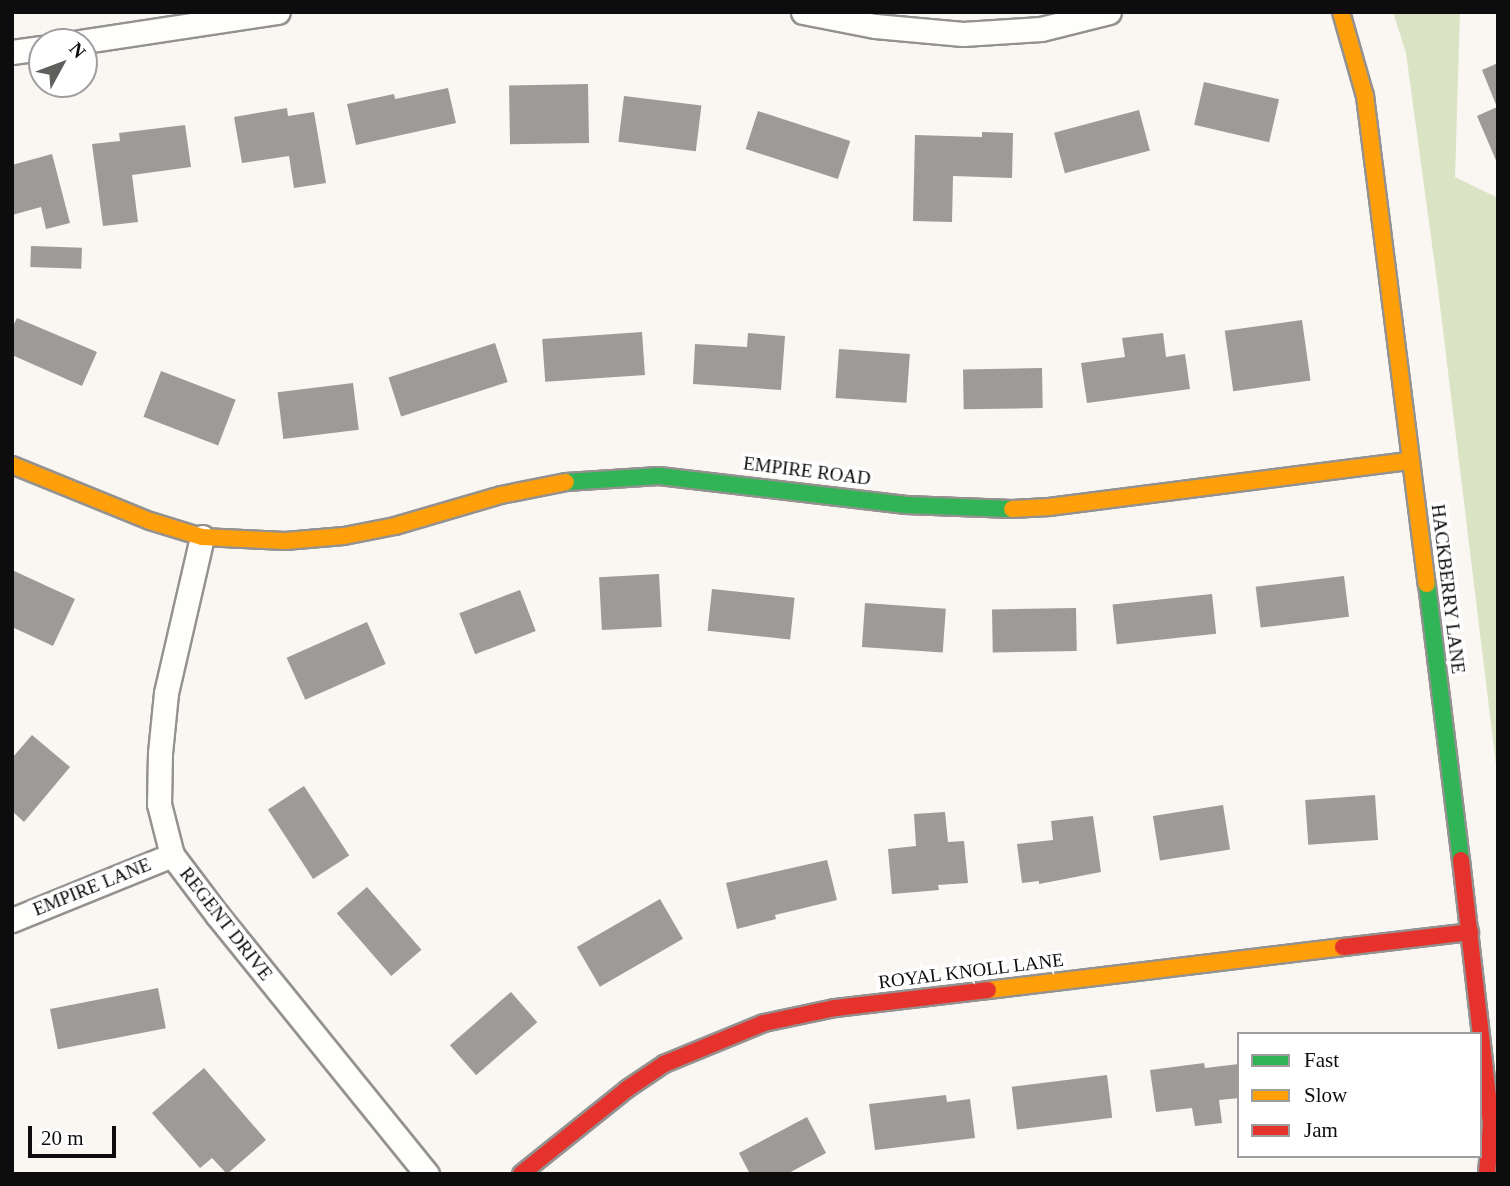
<!DOCTYPE html>
<style>
body{margin:0}
#map{position:relative;width:1510px;height:1186px;overflow:hidden;background:#faf6f2;font-family:"Times New Roman",serif}
div>[style]{position:absolute}
.forest>*{inset:0;background:#dae3c3}
.building>*{inset:0;background:#9d9a97;transform-origin:0 0}
.roads{filter:drop-shadow(2px 0 #949290) drop-shadow(-2px 0 #949290) drop-shadow(0 2px #949290) drop-shadow(0 -2px #949290)}
.street>*{height:23px;margin:-11.5px;padding:0 11.5px;transform-origin:11.5px;border-radius:11.5px;background:#fefefd}
.fast>*{height:16px;margin:-8px;padding:0 8px;transform-origin:8px;border-radius:8px;background:#30b455}
.slow>*{height:16px;margin:-8px;padding:0 8px;transform-origin:8px;border-radius:8px;background:#ff9f0a}
.jam>*{height:16px;margin:-8px;padding:0 8px;transform-origin:8px;border-radius:8px;background:#e5322d}
span{translate:-50% -50%;white-space:nowrap;text-align:center;line-height:1.15;-webkit-text-stroke:7px #fff;paint-order:stroke}
.street-label{font-size:19px;color:#0d0d0d}
.frame{position:absolute;inset:0;border:14px solid #0d0d0d;pointer-events:none}
.legend{position:absolute;left:1237px;top:1032px;width:245px;height:126px;box-sizing:border-box;background:#fff;border:2px solid #9e9e9e;margin:0;padding:9px 12px;list-style:none;font-size:21px;color:#0d0d0d}
.legend li{display:flex;align-items:center;gap:14px;height:35px}
.legend b{width:35px;border:2px solid #9e9e9e}
.north{position:absolute;left:28px;top:28px;width:70px;height:70px;box-sizing:border-box;background:#fff;border:2px solid #9e9e9e;border-radius:50%;rotate:49deg;font-size:19px;font-weight:700;line-height:28px;text-align:center;color:#0d0d0d}
.north::after{content:'';display:block;margin:auto;width:24px;height:32px;background:#605f5d;clip-path:polygon(50% 0,100% 100%,50% 72%,0 100%)}
.scale{position:absolute;left:28px;top:1126px;width:88px;height:32px;box-sizing:border-box;border:4px solid #0d0d0d;border-top:0;padding-left:9px;font-size:21px;line-height:24px;white-space:nowrap;color:#0d0d0d;-webkit-text-stroke:5px #fff;paint-order:stroke}
</style>
<div id="map">
<div class="forest">
<div style="clip-path:polygon(1393px 12px,1460px 12px,1455px 177px,1498px 198px,1498px 781px,1437px 281px,1406px 53px)"></div>
</div>
<div class="building">
<div style="clip-path:polygon(1498px 63px,1498px 165px,1477px 116px,1497px 107px,1482px 70px)"></div>
<div style="left:1204px;top:82px;width:77px;height:44px;rotate:13deg"></div>
<div style="left:588px;top:84px;width:59px;height:79px;rotate:89deg"></div>
<div style="clip-path:polygon(448px 88px,456px 123px,356px 145px,347px 104px,394px 94px,395px 99px)"></div>
<div style="left:624px;top:96px;width:78px;height:46px;rotate:7deg"></div>
<div style="clip-path:polygon(287px 108px,288px 116px,314px 112px,326px 183px,294px 188px,289px 156px,242px 163px,234px 117px)"></div>
<div style="left:1139px;top:110px;width:42px;height:88px;rotate:75deg"></div>
<div style="left:758px;top:111px;width:97px;height:40px;rotate:18deg"></div>
<div style="clip-path:polygon(185px 125px,191px 167px,132px 175px,138px 222px,103px 226px,92px 144px,120px 141px,119px 133px)"></div>
<div style="clip-path:polygon(982px 132px,1013px 133px,1012px 178px,953px 176px,952px 222px,913px 221px,915px 135px,982px 137px)"></div>
<div style="clip-path:polygon(52px 154px,70px 223px,46px 229px,41px 207px,12px 215px,12px 165px)"></div>
<div style="left:31px;top:246px;width:51px;height:21px;rotate:2deg"></div>
<div style="clip-path:polygon(17px 318px,97px 352px,82px 386px,12px 355px,12px 328px)"></div>
<div style="left:1302px;top:320px;width:61px;height:78px;rotate:82deg"></div>
<div style="left:642px;top:332px;width:43px;height:100px;rotate:86deg"></div>
<div style="clip-path:polygon(748px 333px,785px 336px,781px 390px,693px 384px,695px 344px,747px 347px)"></div>
<div style="clip-path:polygon(1163px 333px,1166px 357px,1185px 354px,1190px 389px,1087px 403px,1081px 363px,1125px 357px,1122px 338px)"></div>
<div style="left:495px;top:343px;width:41px;height:112px;rotate:72deg"></div>
<div style="left:839px;top:349px;width:71px;height:49px;rotate:4deg"></div>
<div style="left:1042px;top:368px;width:40px;height:79px;rotate:89deg"></div>
<div style="left:161px;top:371px;width:80px;height:49px;rotate:21deg"></div>
<div style="left:353px;top:383px;width:47px;height:76px;rotate:83deg"></div>
<div style="clip-path:polygon(12px 570px,75px 599px,53px 646px,12px 627px)"></div>
<div style="left:659px;top:574px;width:53px;height:60px;rotate:87deg"></div>
<div style="left:1344px;top:576px;width:41px;height:89px;rotate:83deg"></div>
<div style="left:712px;top:589px;width:83px;height:42px;rotate:6deg"></div>
<div style="left:520px;top:590px;width:44px;height:65px;rotate:69deg"></div>
<div style="left:1212px;top:594px;width:40px;height:100px;rotate:84deg"></div>
<div style="left:865px;top:603px;width:81px;height:44px;rotate:4deg"></div>
<div style="left:1076px;top:608px;width:43px;height:84px;rotate:89deg"></div>
<div style="left:367px;top:622px;width:46px;height:88px;rotate:66deg"></div>
<div style="clip-path:polygon(32px 735px,70px 767px,24px 822px,12px 811px,12px 758px)"></div>
<div style="left:304px;top:786px;width:83px;height:43px;rotate:57deg"></div>
<div style="left:1375px;top:795px;width:45px;height:70px;rotate:86deg"></div>
<div style="left:1223px;top:805px;width:45px;height:71px;rotate:81deg"></div>
<div style="clip-path:polygon(945px 812px,948px 842px,964px 841px,968px 883px,938px 885px,939px 890px,892px 894px,888px 849px,916px 846px,914px 814px)"></div>
<div style="clip-path:polygon(1093px 816px,1101px 872px,1039px 884px,1039px 881px,1022px 883px,1017px 844px,1053px 840px,1051px 821px)"></div>
<div style="clip-path:polygon(827px 860px,837px 900px,775px 915px,776px 919px,737px 929px,726px 883px)"></div>
<div style="left:367px;top:887px;width:83px;height:40px;rotate:49deg"></div>
<div style="left:660px;top:899px;width:46px;height:96px;rotate:60deg"></div>
<div style="left:158px;top:988px;width:41px;height:110px;rotate:79deg"></div>
<div style="left:511px;top:992px;width:40px;height:81px;rotate:49deg"></div>
<div style="clip-path:polygon(1204px 1063px,1205px 1068px,1239px 1064px,1239px 1098px,1219px 1100px,1222px 1123px,1195px 1126px,1192px 1108px,1156px 1112px,1150px 1070px)"></div>
<div style="clip-path:polygon(204px 1068px,266px 1140px,227px 1174px,212px 1158px,200px 1168px,152px 1113px)"></div>
<div style="left:1107px;top:1075px;width:43px;height:96px;rotate:83deg"></div>
<div style="clip-path:polygon(946px 1095px,947px 1102px,970px 1099px,975px 1138px,875px 1150px,869px 1104px)"></div>
<div style="clip-path:polygon(807px 1117px,826px 1153px,787px 1174px,750px 1174px,739px 1153px)"></div>
</div>
<div class="roads">
<div class="street">
<div style="left:803px;top:12px;width:73px;rotate:11deg"></div>
<div style="left:875px;top:26px;width:88px;rotate:5.2deg"></div>
<div style="left:963px;top:34px;width:78px;rotate:-3.7deg"></div>
<div style="left:1041px;top:29px;width:70px;rotate:-14deg"></div>
<div style="left:79px;top:42px;width:201px;rotate:-8.6deg"></div>
<div style="left:12px;top:52px;width:30px;rotate:-8deg"></div>
<div style="left:202px;top:537px;width:160px;rotate:103deg"></div>
<div style="left:166px;top:693px;width:60px;rotate:95.7deg"></div>
<div style="left:160px;top:753px;width:51px;rotate:91.1deg"></div>
<div style="left:159px;top:804px;width:53px;rotate:75.7deg"></div>
<div style="left:172px;top:855px;width:76px;rotate:53deg"></div>
<div style="left:218px;top:916px;width:332px;rotate:51deg"></div>
<div style="left:12px;top:920px;width:173px;rotate:-22.1deg"></div>
</div>
<div class="fast">
<div style="left:566px;top:482px;width:93px;rotate:-3.7deg"></div>
<div style="left:659px;top:476px;width:249px;rotate:6.7deg"></div>
<div style="left:906px;top:505px;width:106px;rotate:2.2deg"></div>
<div style="left:1427px;top:584px;width:278px;rotate:83deg"></div>
</div>
<div class="slow">
<div style="left:1341px;top:12px;width:87px;rotate:74.1deg"></div>
<div style="left:1365px;top:96px;width:492px;rotate:82.8deg"></div>
<div style="left:12px;top:465px;width:149px;rotate:22.1deg"></div>
<div style="left:150px;top:521px;width:54px;rotate:17.1deg"></div>
<div style="left:202px;top:537px;width:83px;rotate:2.8deg"></div>
<div style="left:285px;top:541px;width:59px;rotate:-4.8deg"></div>
<div style="left:344px;top:536px;width:52px;rotate:-11.1deg"></div>
<div style="left:395px;top:526px;width:110px;rotate:-16.3deg"></div>
<div style="left:501px;top:495px;width:66px;rotate:-11.3deg"></div>
<div style="left:1012px;top:509px;width:37px;rotate:-3deg"></div>
<div style="left:1049px;top:507px;width:364px;rotate:-7.3deg"></div>
<div style="left:988px;top:990px;width:358px;rotate:-6.9deg"></div>
</div>
<div class="jam">
<div style="left:1461px;top:860px;width:267px;rotate:83.5deg"></div>
<div style="left:1491px;top:1125px;width:49px;rotate:94.7deg"></div>
<div style="left:1343px;top:947px;width:128px;rotate:-6.7deg"></div>
<div style="left:521px;top:1174px;width:136px;rotate:-38.7deg"></div>
<div style="left:627px;top:1089px;width:45px;rotate:-34deg"></div>
<div style="left:664px;top:1064px;width:108px;rotate:-22.3deg"></div>
<div style="left:764px;top:1023px;width:73px;rotate:-11.9deg"></div>
<div style="left:835px;top:1008px;width:154px;rotate:-6.7deg"></div>
</div>
</div>
<div class="street-label">
<span style="left:807px;top:471px;rotate:7deg">EMPIRE ROAD</span>
<span style="left:1448px;top:589px;rotate:83deg">HACKBERRY LANE</span>
<span style="left:92px;top:887px;rotate:-22deg">EMPIRE LANE</span>
<span style="left:226px;top:924px;rotate:52deg">REGENT DRIVE</span>
<span style="left:971px;top:971px;rotate:-7deg">ROYAL KNOLL LANE</span>
</div>
<div class="frame"></div>
<ul class="legend">
<li><b style="height:9px;background:#30b455"></b>Fast</li>
<li><b style="height:9px;background:#ff9f0a"></b>Slow</li>
<li><b style="height:9px;background:#e5322d"></b>Jam</li>
</ul>
<div class="north">N</div>
<div class="scale">20 m</div>
</div>
